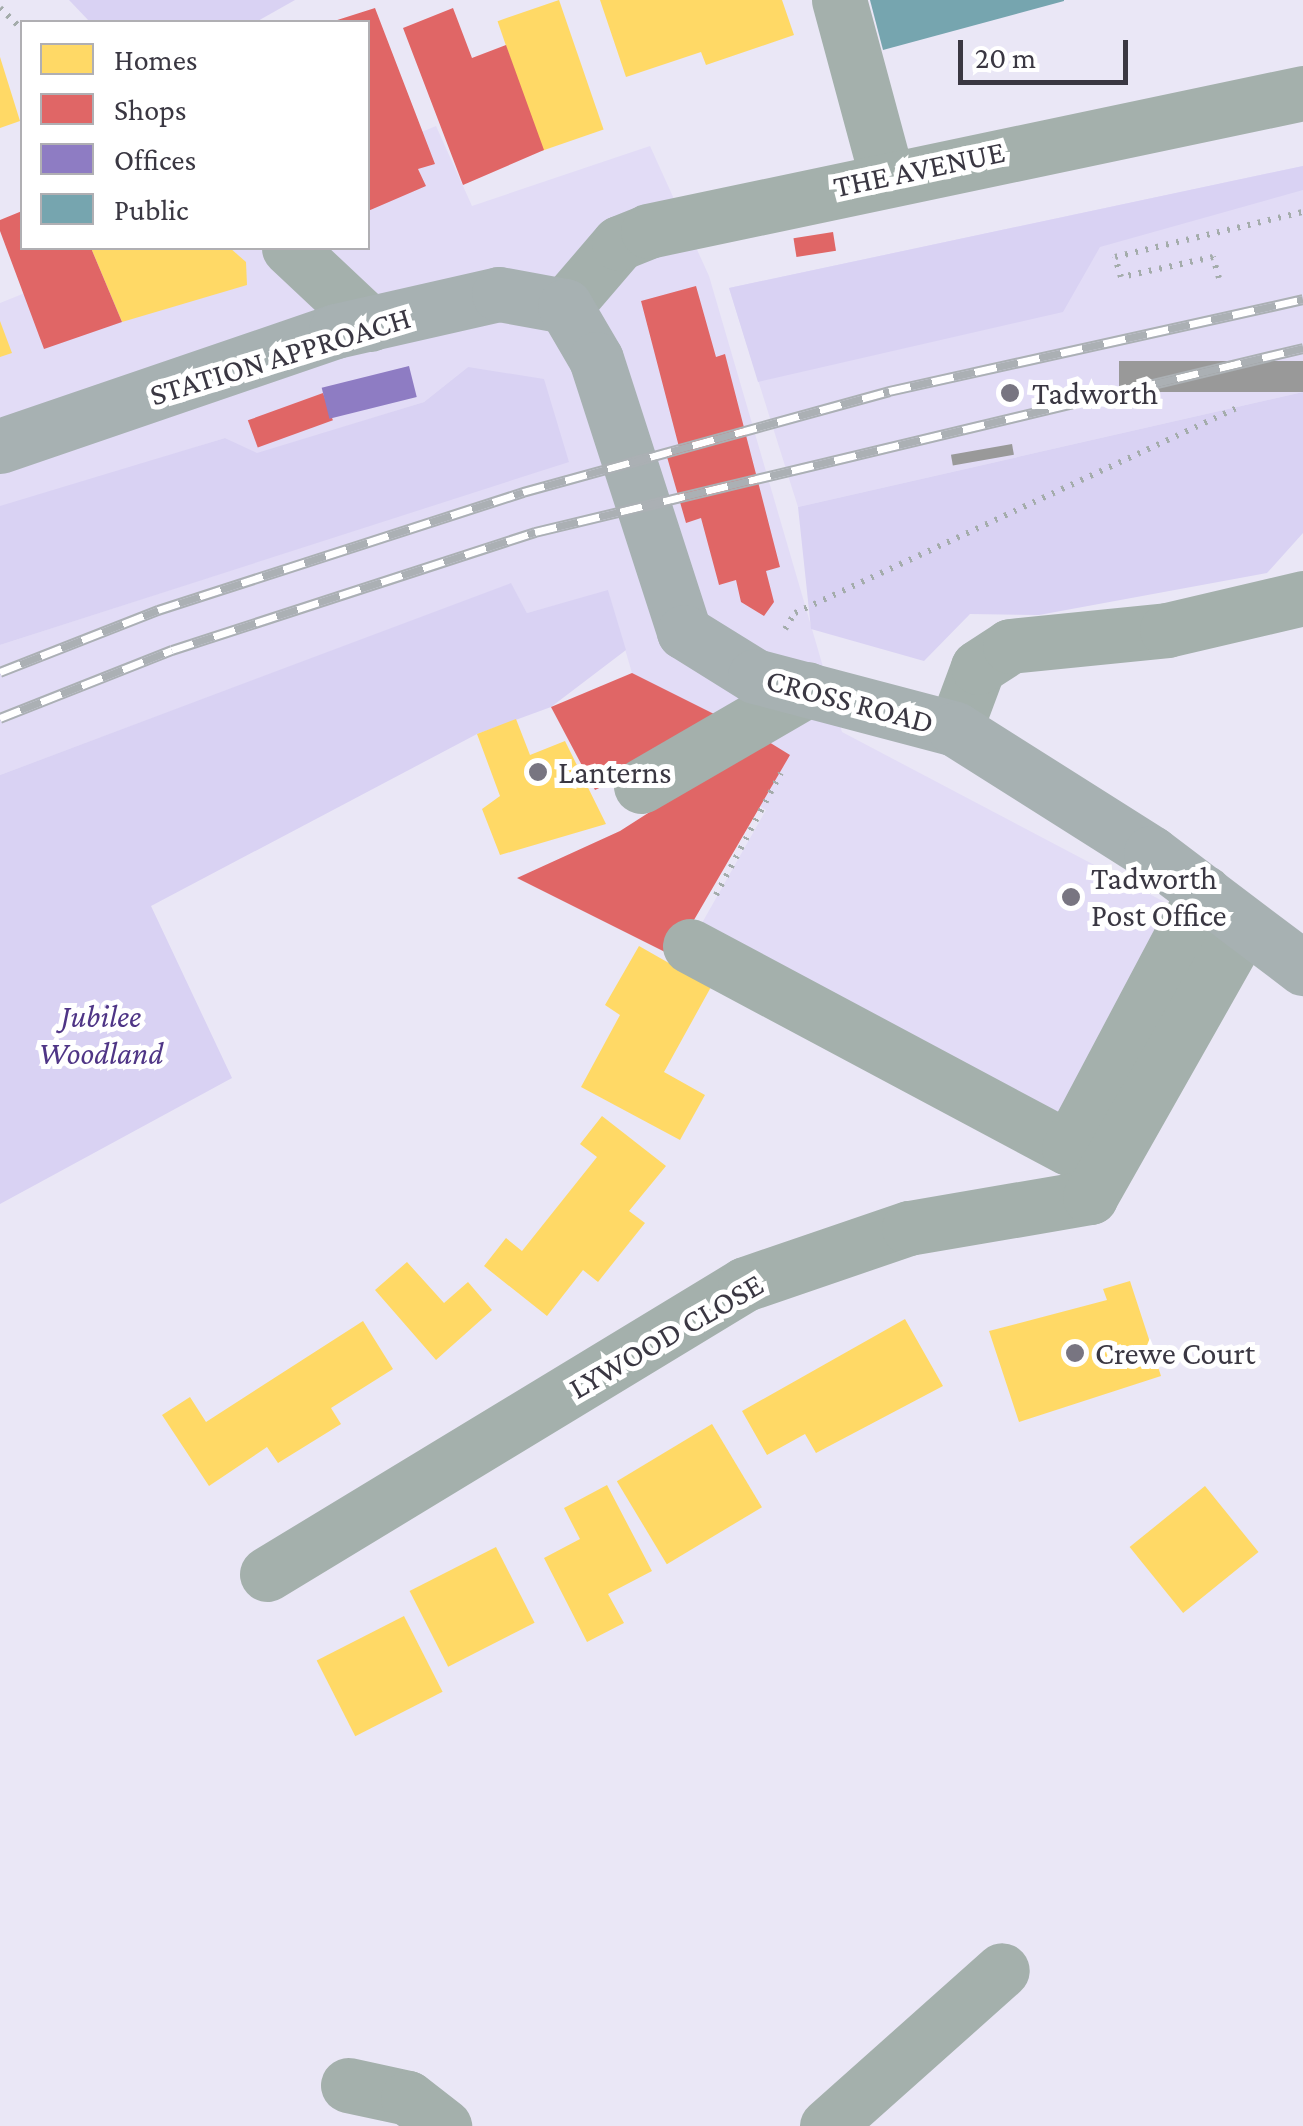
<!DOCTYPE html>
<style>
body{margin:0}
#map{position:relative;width:1303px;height:2126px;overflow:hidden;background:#eae7f6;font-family:"Crimson Pro",serif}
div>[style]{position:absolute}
.built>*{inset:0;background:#e2dcf6}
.green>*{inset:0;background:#d9d2f3}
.homes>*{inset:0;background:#ffd966;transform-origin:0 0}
.shops>*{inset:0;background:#e06666;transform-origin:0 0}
.offices>*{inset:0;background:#8e7cc3;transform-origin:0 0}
.public>*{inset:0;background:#76a5af}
.industry>*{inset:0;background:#999;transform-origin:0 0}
.path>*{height:6px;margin-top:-3px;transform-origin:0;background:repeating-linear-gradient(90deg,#a4acab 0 2.5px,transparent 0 10.5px)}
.minor>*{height:55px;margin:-27.5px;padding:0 27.5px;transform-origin:27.5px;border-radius:27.5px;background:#a4b0ac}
.major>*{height:55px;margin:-27.5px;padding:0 27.5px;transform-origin:27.5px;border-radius:27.5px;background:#a7b1b2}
.rail>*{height:11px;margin-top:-5.5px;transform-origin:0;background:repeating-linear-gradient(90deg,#fff 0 22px,#abb0b4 0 44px);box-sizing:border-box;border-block:2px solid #abb0b4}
.dots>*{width:28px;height:28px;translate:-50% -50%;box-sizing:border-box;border:5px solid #fff;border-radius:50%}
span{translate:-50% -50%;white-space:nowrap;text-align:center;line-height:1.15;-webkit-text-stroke:10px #fff;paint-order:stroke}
.street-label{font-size:32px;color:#3a3742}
.poi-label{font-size:32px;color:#3a3742}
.left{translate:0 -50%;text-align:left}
.park-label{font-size:32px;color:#4f3586;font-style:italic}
.legend{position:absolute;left:20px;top:20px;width:350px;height:230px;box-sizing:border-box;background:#fff;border:2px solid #b0afb3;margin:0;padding:12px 18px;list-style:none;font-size:30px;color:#3a3742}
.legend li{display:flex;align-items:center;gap:20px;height:50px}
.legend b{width:50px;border:2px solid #b0afb3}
.scale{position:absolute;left:958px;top:40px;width:170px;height:45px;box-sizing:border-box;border:5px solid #3a3742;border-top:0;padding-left:12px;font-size:30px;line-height:35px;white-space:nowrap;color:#3a3742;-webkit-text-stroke:8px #fff;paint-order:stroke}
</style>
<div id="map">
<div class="built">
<div style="clip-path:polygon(436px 126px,472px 206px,650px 146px,709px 276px,842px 732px,1176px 908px,1077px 1168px,681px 960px,766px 810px,589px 697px,632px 673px,608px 591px,527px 613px,511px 584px,0 775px,0 645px,569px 461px,468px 367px,424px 402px,257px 454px,225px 438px,0 508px,0 303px,137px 248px,368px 248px,368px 154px)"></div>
<div style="clip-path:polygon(1303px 166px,1303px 392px,798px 507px,729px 288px)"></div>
</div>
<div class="green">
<div style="clip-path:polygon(69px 0,295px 0,256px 22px,90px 22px)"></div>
<div style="clip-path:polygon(1303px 166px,1303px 190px,1100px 247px,1063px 312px,758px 382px,729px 288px)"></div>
<div style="clip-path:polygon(468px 367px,544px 379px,569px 462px,0 645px,0 506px,225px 438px,257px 453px,424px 402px)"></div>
<div style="clip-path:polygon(1303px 392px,1303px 533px,1267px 573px,1039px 615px,970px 614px,924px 661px,811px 629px,798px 507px)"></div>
<div style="clip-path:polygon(511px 583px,527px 613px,608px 590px,626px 650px,551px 707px,477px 734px,151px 906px,232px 1078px,0 1204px,0 775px)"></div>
</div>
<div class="homes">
<div style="left:559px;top:0;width:137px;height:65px;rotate:71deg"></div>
<div style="clip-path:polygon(600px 0,782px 0,794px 35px,706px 65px,701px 52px,626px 77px)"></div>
<div style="clip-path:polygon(0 57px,20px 121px,0 128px)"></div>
<div style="clip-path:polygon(91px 248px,230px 248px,246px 262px,247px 285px,122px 322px)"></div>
<div style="clip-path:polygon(0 321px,12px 353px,0 357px)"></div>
<div style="clip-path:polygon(516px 719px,530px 755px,565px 741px,606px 824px,500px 855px,482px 809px,500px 796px,477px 734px)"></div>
<div style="clip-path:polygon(639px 946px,711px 987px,664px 1072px,705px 1095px,680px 1140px,581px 1087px,620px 1015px,605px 1005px)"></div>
<div style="clip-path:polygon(602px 1116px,666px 1166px,629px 1211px,645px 1223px,598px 1282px,583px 1270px,547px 1316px,484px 1266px,506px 1238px,522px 1251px,597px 1157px,580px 1144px)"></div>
<div style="clip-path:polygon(407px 1262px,444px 1303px,468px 1282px,492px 1310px,436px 1360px,375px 1290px)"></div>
<div style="clip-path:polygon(1130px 1281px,1161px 1376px,1019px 1422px,989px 1331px,1107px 1300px,1103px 1289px)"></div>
<div style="clip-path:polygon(905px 1319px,943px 1386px,816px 1453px,805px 1434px,767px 1455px,742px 1411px)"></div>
<div style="clip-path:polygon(363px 1321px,393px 1369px,331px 1408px,341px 1424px,278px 1463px,267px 1447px,209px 1486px,162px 1415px,190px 1397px,206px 1422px)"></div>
<div style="left:712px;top:1424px;width:97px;height:111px;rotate:59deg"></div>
<div style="clip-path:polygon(607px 1485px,652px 1571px,608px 1594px,624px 1623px,587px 1642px,544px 1558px,580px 1539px,564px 1508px)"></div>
<div style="left:1205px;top:1486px;width:85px;height:97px;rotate:51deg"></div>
<div style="left:496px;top:1547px;width:85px;height:97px;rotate:63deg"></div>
<div style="left:404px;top:1616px;width:85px;height:98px;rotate:63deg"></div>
</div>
<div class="shops">
<div style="clip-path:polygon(375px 8px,435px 164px,418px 169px,426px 186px,368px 211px,368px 22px,331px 22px)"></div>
<div style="clip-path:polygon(453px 8px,472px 58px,506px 45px,544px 150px,463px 185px,403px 28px)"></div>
<div style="clip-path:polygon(22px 211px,22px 248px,91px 248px,122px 322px,44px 349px,0 231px,0 220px)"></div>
<div style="left:833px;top:232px;width:19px;height:40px;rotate:81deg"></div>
<div style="clip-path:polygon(696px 286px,716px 357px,725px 354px,780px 567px,766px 571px,774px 602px,764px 616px,741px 602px,736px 580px,719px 585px,701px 518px,686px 523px,665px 450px,679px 447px,641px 301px)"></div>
<div style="left:323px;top:393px;width:29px;height:80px;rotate:70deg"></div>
<div style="clip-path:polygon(632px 673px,734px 724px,595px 790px,551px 707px)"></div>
<div style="clip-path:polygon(764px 739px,790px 755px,673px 956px,517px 878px,620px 831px)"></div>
</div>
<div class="offices">
<div style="left:409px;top:366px;width:32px;height:90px;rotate:76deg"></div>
</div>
<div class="public">
<div style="clip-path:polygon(870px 0,1064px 0,1064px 1px,883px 50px)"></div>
</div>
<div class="industry">
<div style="left:1303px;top:361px;width:31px;height:184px;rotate:90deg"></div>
<div style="left:1012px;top:444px;width:11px;height:62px;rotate:80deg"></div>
</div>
<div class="path">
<div style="left:0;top:8px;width:30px;rotate:44deg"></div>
<div style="left:1219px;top:278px;width:22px;rotate:-106deg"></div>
<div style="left:1213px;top:257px;width:94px;rotate:167.7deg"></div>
<div style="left:1121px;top:277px;width:21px;rotate:-107deg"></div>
<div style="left:1115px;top:257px;width:193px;rotate:-13.5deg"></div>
<div style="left:785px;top:629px;width:19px;rotate:-58deg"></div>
<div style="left:795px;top:613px;width:489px;rotate:-24.9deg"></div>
<div style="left:716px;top:895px;width:138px;rotate:-62deg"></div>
</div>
<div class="minor">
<div style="left:839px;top:0;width:180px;rotate:74.9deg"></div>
<div style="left:289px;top:248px;width:111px;rotate:43.2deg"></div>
<div style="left:565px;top:306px;width:83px;rotate:-49.4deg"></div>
<div style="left:619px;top:243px;width:31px;rotate:-22deg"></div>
<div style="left:648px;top:231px;width:669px;rotate:-11.9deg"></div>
<div style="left:955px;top:729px;width:66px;rotate:-69.6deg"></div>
<div style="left:978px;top:667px;width:38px;rotate:-33deg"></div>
<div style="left:1010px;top:646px;width:158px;rotate:-5.8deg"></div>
<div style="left:1167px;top:630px;width:140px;rotate:-13.2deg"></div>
<div style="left:641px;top:786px;width:193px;rotate:-30.1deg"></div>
<div style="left:690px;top:946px;width:429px;rotate:28.1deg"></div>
<div style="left:1069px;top:1148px;width:289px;rotate:-62.1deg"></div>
<div style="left:267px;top:1574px;width:559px;rotate:-31.24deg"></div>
<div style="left:745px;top:1284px;width:173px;rotate:-18.9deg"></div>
<div style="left:909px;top:1228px;width:184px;rotate:-9.7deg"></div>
<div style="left:1090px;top:1197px;width:313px;rotate:-60.5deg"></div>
<div style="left:348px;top:2085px;width:61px;rotate:12.2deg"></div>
<div style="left:408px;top:2098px;width:46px;rotate:37.9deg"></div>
<div style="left:827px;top:2126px;width:234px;rotate:-41.7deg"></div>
</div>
<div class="major">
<div style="left:0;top:446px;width:355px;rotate:-18.9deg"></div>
<div style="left:336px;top:331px;width:167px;rotate:-12.8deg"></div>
<div style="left:499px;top:294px;width:67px;rotate:10.3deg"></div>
<div style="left:565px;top:306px;width:61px;rotate:59.7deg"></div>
<div style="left:596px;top:359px;width:287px;rotate:72.1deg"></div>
<div style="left:684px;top:632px;width:84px;rotate:31.8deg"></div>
<div style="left:755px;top:676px;width:207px;rotate:14.8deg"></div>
<div style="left:955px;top:729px;width:232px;rotate:32.3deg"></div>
<div style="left:1151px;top:853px;width:191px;rotate:37.1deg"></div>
</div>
<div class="rail">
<div style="left:0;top:672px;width:170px;rotate:-21.4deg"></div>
<div style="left:158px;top:610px;width:384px;rotate:-17.9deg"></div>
<div style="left:523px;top:492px;width:380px;rotate:-15.4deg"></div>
<div style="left:889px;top:391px;width:424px;rotate:-12.5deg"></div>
<div style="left:0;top:718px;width:185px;rotate:-21.6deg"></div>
<div style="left:172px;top:650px;width:382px;rotate:-18deg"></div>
<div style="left:535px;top:532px;width:790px;rotate:-13.47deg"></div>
</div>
<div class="dots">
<div style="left:1010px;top:393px;background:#787581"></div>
<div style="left:538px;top:772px;background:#787581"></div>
<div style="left:1071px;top:897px;background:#787581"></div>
<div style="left:1075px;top:1353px;background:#787581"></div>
</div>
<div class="street-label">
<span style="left:919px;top:169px;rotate:-12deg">THE AVENUE</span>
<span style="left:280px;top:356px;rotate:-17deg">STATION APPROACH</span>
<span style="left:850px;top:701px;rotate:15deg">CROSS ROAD</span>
<span style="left:666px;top:1336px;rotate:-30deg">LYWOOD CLOSE</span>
</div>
<div class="poi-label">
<span class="left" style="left:1032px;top:393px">Tadworth</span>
<span class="left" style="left:558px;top:772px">Lanterns</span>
<span class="left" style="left:1091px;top:897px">Tadworth<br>Post Office</span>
<span class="left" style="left:1095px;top:1353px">Crewe Court</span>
</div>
<div class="park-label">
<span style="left:101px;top:1035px">Jubilee<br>Woodland</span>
</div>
<ul class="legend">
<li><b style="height:28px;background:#ffd966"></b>Homes</li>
<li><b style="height:28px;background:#e06666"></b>Shops</li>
<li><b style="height:28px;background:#8e7cc3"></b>Offices</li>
<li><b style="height:28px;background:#76a5af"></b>Public</li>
</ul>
<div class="scale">20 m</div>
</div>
